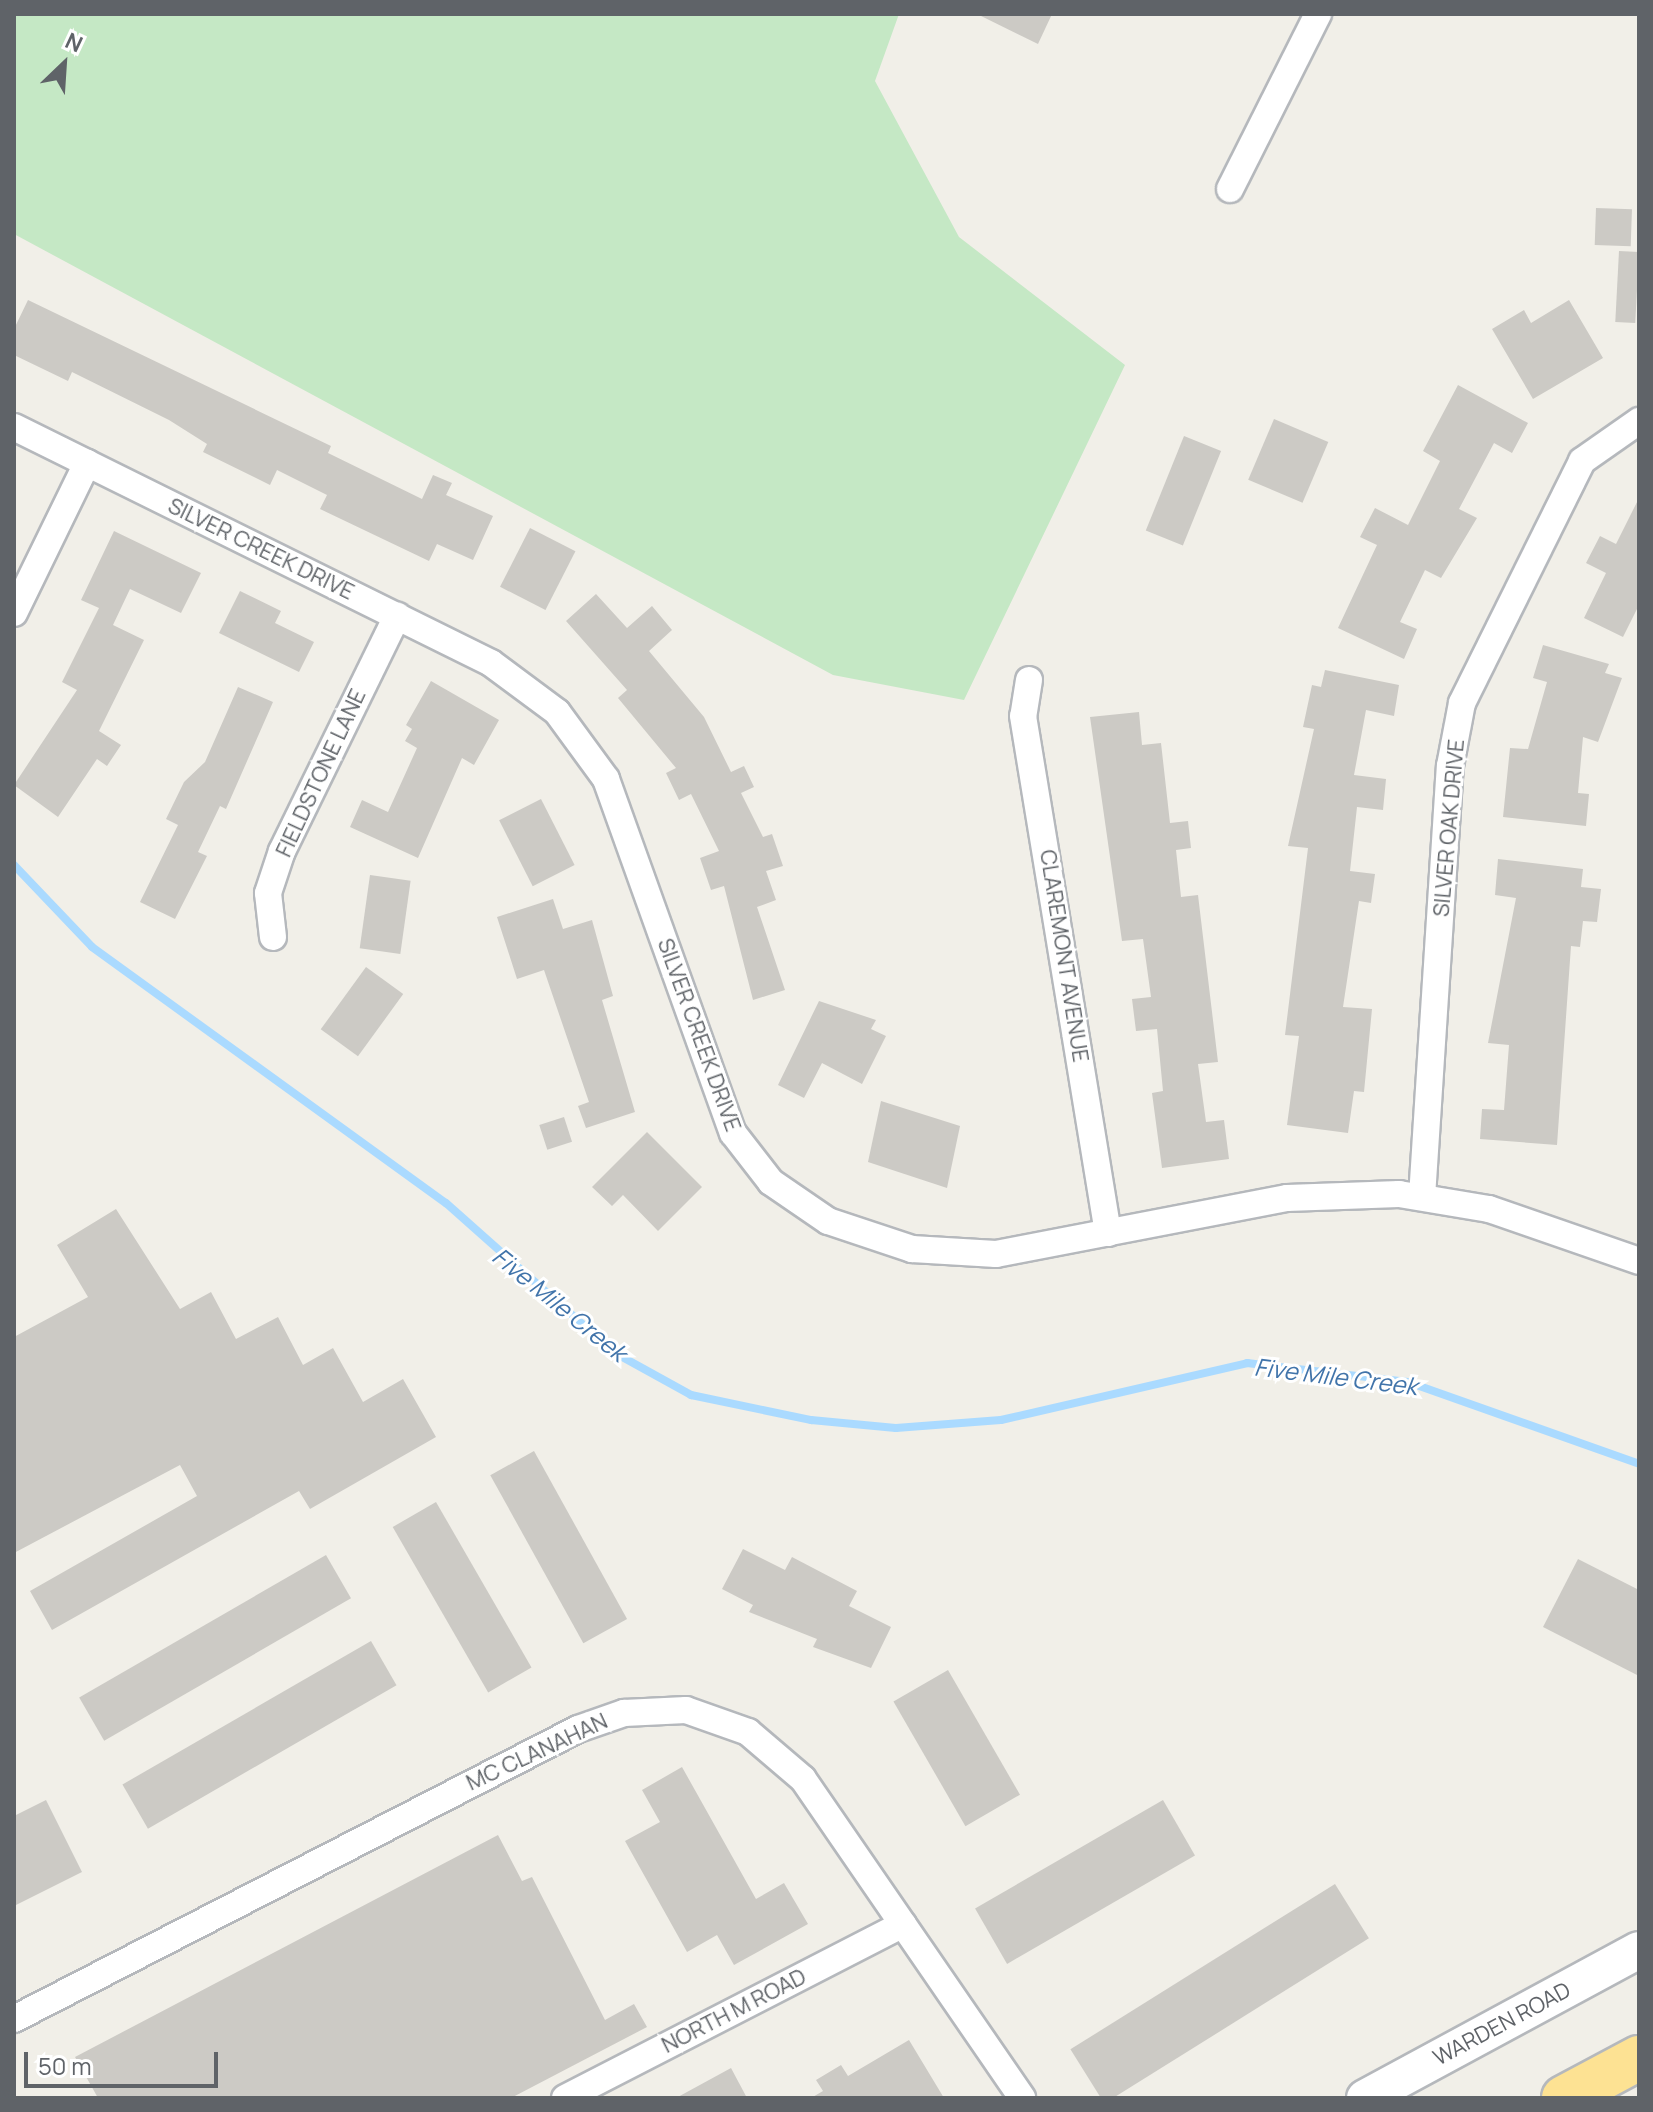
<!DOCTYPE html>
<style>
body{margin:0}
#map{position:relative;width:1653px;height:2112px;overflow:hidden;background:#f1efe8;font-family:Manrope,sans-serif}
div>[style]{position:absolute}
.green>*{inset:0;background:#c5e8c5}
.stream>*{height:8px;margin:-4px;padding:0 4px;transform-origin:4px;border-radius:4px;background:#aadaff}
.building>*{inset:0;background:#cccac5;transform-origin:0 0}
.roads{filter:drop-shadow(2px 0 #b5b8bc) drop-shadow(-2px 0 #b5b8bc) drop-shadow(0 2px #b5b8bc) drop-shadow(0 -2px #b5b8bc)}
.street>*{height:26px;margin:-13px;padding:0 13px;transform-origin:13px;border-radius:13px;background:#fff}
.secondary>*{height:36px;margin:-18px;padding:0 18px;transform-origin:18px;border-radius:18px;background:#fff}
.highway>*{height:44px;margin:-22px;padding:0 22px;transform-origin:22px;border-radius:22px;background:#fde293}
span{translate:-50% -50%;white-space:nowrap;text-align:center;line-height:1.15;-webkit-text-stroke:6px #fff;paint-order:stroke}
.street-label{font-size:22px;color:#5f6368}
.water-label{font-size:24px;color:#4174aa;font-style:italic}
.frame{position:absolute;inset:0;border:16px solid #5f6368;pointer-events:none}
.north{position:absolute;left:24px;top:24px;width:80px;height:80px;-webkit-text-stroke:6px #fff;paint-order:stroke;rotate:25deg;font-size:22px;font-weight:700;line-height:32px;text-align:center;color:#5f6368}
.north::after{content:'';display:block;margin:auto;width:28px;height:36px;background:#5f6368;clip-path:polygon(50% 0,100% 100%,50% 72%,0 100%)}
.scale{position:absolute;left:24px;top:2052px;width:194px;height:36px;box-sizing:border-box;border:4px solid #5f6368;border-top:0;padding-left:10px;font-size:24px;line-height:28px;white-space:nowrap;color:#5f6368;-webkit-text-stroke:6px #fff;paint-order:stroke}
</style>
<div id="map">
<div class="green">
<div style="clip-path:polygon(14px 14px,899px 14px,875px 81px,959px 237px,1125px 365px,964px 700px,833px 675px,14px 234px)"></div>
</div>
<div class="stream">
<div style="left:14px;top:865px;width:113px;rotate:46.4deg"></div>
<div style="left:92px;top:947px;width:437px;rotate:35.9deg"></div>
<div style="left:446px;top:1203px;width:226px;rotate:41.6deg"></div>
<div style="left:615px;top:1353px;width:87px;rotate:28.9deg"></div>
<div style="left:691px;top:1395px;width:123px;rotate:11.8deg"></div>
<div style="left:811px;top:1420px;width:85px;rotate:5.4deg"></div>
<div style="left:896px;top:1428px;width:105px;rotate:-4.4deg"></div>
<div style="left:1001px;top:1420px;width:253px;rotate:-13deg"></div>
<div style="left:1247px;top:1363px;width:162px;rotate:6.7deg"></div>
<div style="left:1408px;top:1382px;width:245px;rotate:19.5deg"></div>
</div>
<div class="building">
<div style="clip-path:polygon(977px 14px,1052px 14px,1038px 44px)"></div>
<div style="left:1596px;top:208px;width:36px;height:37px;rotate:2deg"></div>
<div style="left:1619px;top:251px;width:20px;height:71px;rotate:3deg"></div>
<div style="clip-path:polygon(28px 300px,331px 446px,328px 453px,422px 499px,433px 475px,452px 483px,446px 495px,493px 516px,473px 560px,437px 544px,429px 561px,320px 509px,327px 495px,277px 470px,270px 485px,203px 452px,207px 444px,169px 420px,72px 372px,68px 381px,14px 355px,14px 329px)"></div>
<div style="clip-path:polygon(1569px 300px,1603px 358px,1533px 399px,1492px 329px,1524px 310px,1531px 323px)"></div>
<div style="clip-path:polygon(1458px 385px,1528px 423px,1512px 453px,1494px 443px,1459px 509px,1477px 518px,1441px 578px,1425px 570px,1400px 622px,1417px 629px,1404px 659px,1338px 628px,1377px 545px,1360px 537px,1375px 508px,1408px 525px,1440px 461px,1423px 451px)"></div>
<div style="left:1274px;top:419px;width:59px;height:66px;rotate:23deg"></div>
<div style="left:1184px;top:436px;width:40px;height:102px;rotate:22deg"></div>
<div style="clip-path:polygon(1639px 498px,1639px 605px,1623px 637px,1584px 618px,1606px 573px,1586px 563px,1600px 536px,1616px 544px)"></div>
<div style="left:530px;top:528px;width:51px;height:66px;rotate:27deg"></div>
<div style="clip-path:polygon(114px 531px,201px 573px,181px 613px,130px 589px,113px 625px,144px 640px,99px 731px,121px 745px,107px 766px,97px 759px,58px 817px,14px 785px,77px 690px,62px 682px,99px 608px,81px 600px)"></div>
<div style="clip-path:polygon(240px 591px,281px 611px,275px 623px,314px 642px,299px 672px,219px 633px)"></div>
<div style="clip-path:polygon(596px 594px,627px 628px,652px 606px,672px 630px,649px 651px,704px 717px,731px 772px,744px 766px,754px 787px,741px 793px,763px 837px,772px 834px,783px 866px,766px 871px,776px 900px,757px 907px,785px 990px,753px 1000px,724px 886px,711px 890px,700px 858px,719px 851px,691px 794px,679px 800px,666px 773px,676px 768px,618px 698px,627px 690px,566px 621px)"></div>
<div style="clip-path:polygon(1543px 645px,1609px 664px,1605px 673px,1622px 678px,1598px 742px,1583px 737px,1578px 793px,1589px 794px,1586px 826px,1503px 817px,1510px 748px,1528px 749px,1547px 682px,1533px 678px)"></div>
<div style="clip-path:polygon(1325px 670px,1399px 685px,1394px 716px,1366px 710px,1354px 775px,1386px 779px,1383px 810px,1357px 807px,1350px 871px,1375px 874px,1371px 903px,1359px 901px,1343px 1007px,1372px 1009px,1364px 1092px,1354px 1091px,1348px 1133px,1287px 1125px,1299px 1036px,1285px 1035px,1308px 848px,1288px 846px,1314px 729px,1303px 727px,1312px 685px,1321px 687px)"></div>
<div style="clip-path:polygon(431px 681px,499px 720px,474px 765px,462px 758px,418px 858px,350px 827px,362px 800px,388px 812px,417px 748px,405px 741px,412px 729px,406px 725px)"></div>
<div style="clip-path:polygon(238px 687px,273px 702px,226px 809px,220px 806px,198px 852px,207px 856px,175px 919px,140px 902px,178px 825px,166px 819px,184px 782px,205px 762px)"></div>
<div style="clip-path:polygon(1139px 712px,1142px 745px,1161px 743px,1170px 823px,1188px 821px,1191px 848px,1176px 850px,1181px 897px,1198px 895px,1218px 1062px,1198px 1064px,1206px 1122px,1224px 1120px,1229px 1159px,1162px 1168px,1152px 1093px,1163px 1091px,1157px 1029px,1136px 1031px,1132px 999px,1151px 997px,1143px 939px,1122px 941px,1090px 717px)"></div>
<div style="left:541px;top:799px;width:74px;height:47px;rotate:63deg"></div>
<div style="clip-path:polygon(1498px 859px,1583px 869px,1581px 887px,1601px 889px,1597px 922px,1583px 921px,1580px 947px,1571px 946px,1557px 1145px,1480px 1139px,1482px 1109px,1504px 1110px,1509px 1045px,1488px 1043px,1516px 898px,1495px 895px)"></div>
<div style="left:370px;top:875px;width:41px;height:74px;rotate:8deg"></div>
<div style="clip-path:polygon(553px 899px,563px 929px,592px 920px,613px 996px,602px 1000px,635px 1112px,586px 1128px,578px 1106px,589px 1102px,544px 970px,517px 979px,497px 917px)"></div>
<div style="left:366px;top:967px;width:46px;height:77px;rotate:36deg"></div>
<div style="clip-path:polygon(819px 1001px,876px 1020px,871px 1029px,886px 1036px,862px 1084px,822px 1063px,804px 1098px,778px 1085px)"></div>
<div style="clip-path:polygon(881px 1101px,960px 1126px,947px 1188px,868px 1162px)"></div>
<div style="left:564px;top:1117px;width:26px;height:26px;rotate:72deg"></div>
<div style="clip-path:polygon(647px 1132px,702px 1187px,658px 1231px,623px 1195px,612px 1206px,592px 1187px)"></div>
<div style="clip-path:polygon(116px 1209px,180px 1309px,211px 1292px,236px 1339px,278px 1317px,303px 1365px,333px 1348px,363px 1402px,403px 1379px,436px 1437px,310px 1509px,299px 1491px,52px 1630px,30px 1591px,197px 1496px,180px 1465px,14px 1553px,14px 1337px,88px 1297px,57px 1245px)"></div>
<div style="left:534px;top:1451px;width:192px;height:50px;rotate:61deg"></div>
<div style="left:436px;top:1502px;width:191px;height:50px;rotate:60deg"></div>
<div style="clip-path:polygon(743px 1549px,785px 1570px,792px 1557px,857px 1591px,849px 1606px,891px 1627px,871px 1668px,813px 1647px,817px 1639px,749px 1612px,753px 1605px,722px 1589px)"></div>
<div style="left:326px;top:1555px;width:50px;height:285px;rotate:60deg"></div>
<div style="clip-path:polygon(1578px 1559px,1639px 1590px,1639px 1676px,1543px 1627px)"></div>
<div style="left:371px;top:1641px;width:51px;height:287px;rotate:60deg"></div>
<div style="left:948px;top:1670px;width:144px;height:63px;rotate:60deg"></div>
<div style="clip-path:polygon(682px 1767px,756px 1899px,784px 1883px,808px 1924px,734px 1965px,717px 1935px,687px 1952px,625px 1841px,660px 1822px,642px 1790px)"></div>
<div style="clip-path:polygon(46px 1800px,82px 1872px,14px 1906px,14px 1816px)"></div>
<div style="left:1163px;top:1800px;width:64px;height:217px;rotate:60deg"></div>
<div style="clip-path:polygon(498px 1835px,522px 1881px,532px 1877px,605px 2020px,634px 2004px,647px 2027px,511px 2098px,98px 2098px,75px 2057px)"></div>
<div style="left:1335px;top:1884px;width:64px;height:312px;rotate:58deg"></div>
<div style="clip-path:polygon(909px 2040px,944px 2098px,811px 2098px,823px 2091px,816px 2080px,841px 2065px,848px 2076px)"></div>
<div style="clip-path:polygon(731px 2068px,747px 2098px,676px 2098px)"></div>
</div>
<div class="roads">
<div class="street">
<div style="left:1230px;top:189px;width:196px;rotate:-63.3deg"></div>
<div style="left:14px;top:427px;width:532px;rotate:26.32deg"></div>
<div style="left:491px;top:663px;width:82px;rotate:36.6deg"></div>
<div style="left:557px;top:712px;width:83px;rotate:53.8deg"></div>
<div style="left:606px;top:779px;width:376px;rotate:70.3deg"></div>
<div style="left:733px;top:1133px;width:62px;rotate:52.2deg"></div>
<div style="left:771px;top:1182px;width:69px;rotate:34.4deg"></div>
<div style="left:828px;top:1221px;width:89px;rotate:18.4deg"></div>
<div style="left:912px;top:1249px;width:84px;rotate:3.4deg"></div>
<div style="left:996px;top:1254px;width:296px;rotate:-10.9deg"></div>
<div style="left:1287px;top:1198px;width:112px;rotate:-2deg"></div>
<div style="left:1399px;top:1194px;width:91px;rotate:9.5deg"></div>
<div style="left:1489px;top:1209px;width:159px;rotate:19.1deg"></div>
<div style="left:14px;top:613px;width:167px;rotate:-64deg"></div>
<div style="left:1029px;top:680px;width:36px;rotate:99deg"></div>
<div style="left:1023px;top:716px;width:524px;rotate:80.66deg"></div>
<div style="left:273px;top:937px;width:44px;rotate:-96.5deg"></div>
<div style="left:268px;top:893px;width:44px;rotate:-71.6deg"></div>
<div style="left:282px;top:851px;width:262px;rotate:-63.9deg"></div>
<div style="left:1422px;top:1197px;width:432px;rotate:-86.3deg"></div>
<div style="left:1450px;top:766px;width:64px;rotate:-79.2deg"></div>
<div style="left:1462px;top:703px;width:270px;rotate:-63.6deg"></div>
<div style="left:1582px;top:461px;width:70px;rotate:-35.1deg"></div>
<div style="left:14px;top:2019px;width:634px;rotate:-27.21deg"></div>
<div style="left:578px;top:1729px;width:49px;rotate:-19.2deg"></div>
<div style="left:624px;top:1713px;width:62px;rotate:-2.8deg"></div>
<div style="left:686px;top:1710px;width:66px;rotate:19.5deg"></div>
<div style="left:748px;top:1732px;width:72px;rotate:40.5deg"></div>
<div style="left:803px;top:1779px;width:387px;rotate:55.5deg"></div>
<div style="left:565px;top:2098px;width:380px;rotate:-27.2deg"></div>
</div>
<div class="secondary">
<div style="left:1365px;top:2098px;width:311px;rotate:-28.4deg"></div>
</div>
<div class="highway">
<div style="left:1564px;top:2098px;width:85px;rotate:-28.1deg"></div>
</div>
</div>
<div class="street-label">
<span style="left:261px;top:549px;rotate:26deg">SILVER CREEK DRIVE</span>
<span style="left:321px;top:773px;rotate:-65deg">FIELDSTONE LANE</span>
<span style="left:1449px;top:828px;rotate:-85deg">SILVER OAK DRIVE</span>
<span style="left:1064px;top:956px;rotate:81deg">CLAREMONT AVENUE</span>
<span style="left:699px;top:1035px;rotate:70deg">SILVER CREEK DRIVE</span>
<span style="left:537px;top:1752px;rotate:-25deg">MC CLANAHAN</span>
<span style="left:734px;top:2011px;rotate:-27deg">NORTH M ROAD</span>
<span style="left:1502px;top:2024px;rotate:-28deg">WARDEN ROAD</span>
</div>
<div class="water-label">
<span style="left:560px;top:1304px;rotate:39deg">Five Mile Creek</span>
<span style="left:1336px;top:1376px;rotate:7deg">Five Mile Creek</span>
</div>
<div class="frame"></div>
<div class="north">N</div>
<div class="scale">50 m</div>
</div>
